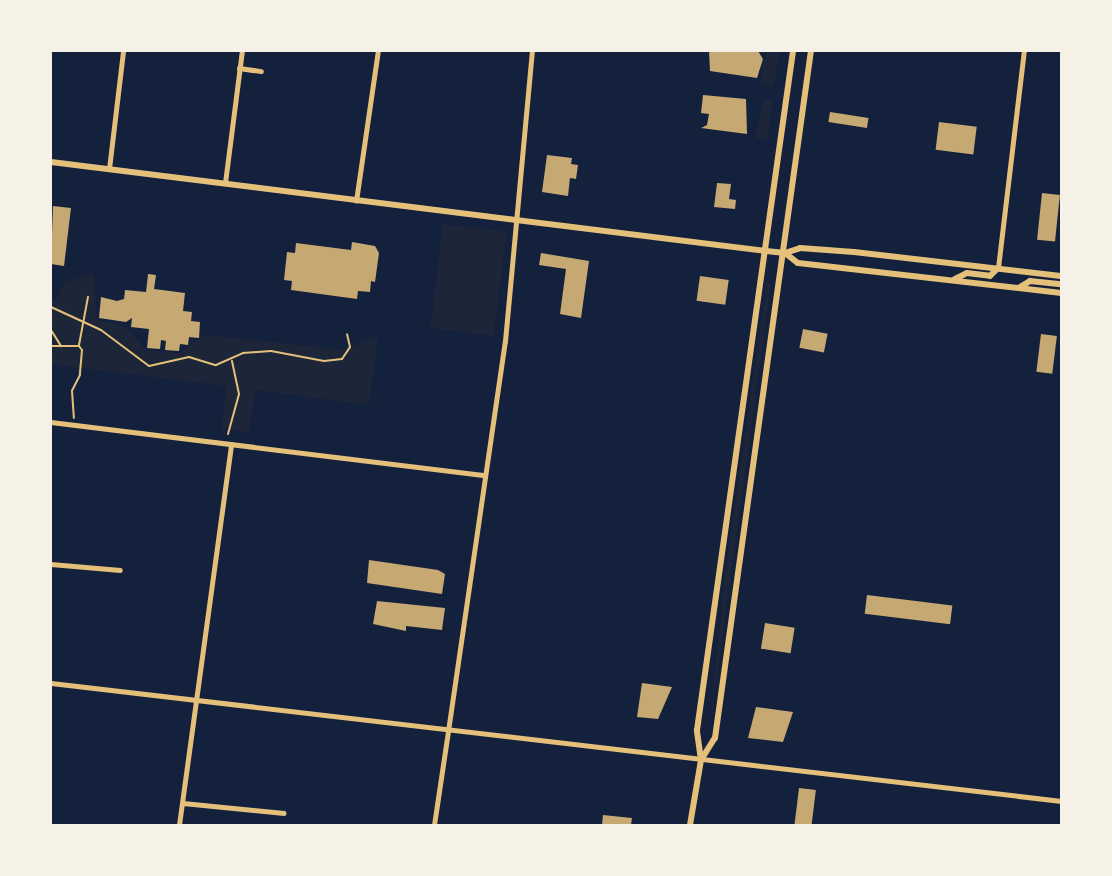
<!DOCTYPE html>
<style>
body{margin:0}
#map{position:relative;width:1112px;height:876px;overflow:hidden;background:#14213d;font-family:"DejaVu Sans",sans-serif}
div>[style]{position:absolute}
.green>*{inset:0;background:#1d2539;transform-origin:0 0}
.building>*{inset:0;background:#c6a872;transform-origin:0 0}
.path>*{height:2px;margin:-1px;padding:0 1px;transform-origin:1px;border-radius:1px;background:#e5c07b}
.minor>*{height:4.5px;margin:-2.25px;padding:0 2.25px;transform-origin:2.25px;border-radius:2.25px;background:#e5c07b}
.tertiary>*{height:5px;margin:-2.5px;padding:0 2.5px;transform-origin:2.5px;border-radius:2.5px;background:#e5c07b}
.secondary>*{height:6px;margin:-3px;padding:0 3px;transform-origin:3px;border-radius:3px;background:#e5c07b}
.primary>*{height:6px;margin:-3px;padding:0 3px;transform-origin:3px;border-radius:3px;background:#e5c07b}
span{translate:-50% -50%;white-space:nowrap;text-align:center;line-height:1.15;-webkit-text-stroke:7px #f6f1e7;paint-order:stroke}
.frame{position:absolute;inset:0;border:52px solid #f6f1e7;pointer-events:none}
</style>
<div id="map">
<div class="green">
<div style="clip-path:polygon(766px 51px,779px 51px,774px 87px,760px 83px)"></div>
<div style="clip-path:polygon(764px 100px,773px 101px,767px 140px,755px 138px)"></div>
<div style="left:443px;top:224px;width:64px;height:105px;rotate:7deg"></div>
<div style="clip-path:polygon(94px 273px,96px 319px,125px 327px,146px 350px,179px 353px,204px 335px,346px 350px,378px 336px,369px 405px,255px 390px,249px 432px,222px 429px,226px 386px,51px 364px,51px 301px,56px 301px,64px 282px)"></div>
<div style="clip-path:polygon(767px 283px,771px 284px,709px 734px,725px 574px)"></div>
</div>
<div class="building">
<div style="clip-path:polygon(709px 51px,758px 51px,763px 59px,757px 78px,710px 71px)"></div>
<div style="clip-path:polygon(703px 95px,746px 99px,747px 134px,701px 128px,707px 125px,709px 114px,701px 113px)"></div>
<div style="left:830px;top:112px;width:39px;height:10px;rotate:9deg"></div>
<div style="left:939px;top:122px;width:38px;height:28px;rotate:7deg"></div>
<div style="clip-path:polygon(547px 155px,572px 158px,571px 164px,578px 165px,576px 179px,570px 178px,568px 196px,542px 192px)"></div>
<div style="clip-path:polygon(717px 183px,731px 184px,729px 199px,736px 200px,735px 209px,714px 207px)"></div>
<div style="left:1042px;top:193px;width:18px;height:47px;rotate:6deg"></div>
<div style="clip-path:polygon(53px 206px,71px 208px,64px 266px,51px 264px)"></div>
<div style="clip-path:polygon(352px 242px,375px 246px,379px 253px,375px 282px,371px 281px,370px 292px,358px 291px,357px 299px,291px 290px,292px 281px,284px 280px,287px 252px,295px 253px,296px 243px,351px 250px)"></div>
<div style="clip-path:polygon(541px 253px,589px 261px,581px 318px,560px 314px,566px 269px,539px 265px)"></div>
<div style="clip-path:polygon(148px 274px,156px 275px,154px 289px,185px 293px,183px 311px,192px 312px,191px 321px,200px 322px,199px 338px,189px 337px,188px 345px,180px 344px,179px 351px,165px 350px,166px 341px,161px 340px,160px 349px,147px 348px,149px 329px,131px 327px,132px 318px,126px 322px,99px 318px,101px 297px,117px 301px,124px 299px,125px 290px,146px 292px)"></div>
<div style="left:700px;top:276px;width:29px;height:25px;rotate:8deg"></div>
<div style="left:803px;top:329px;width:25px;height:19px;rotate:11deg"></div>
<div style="left:1041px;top:334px;width:16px;height:38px;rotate:7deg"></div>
<div style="clip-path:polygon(369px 560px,438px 570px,445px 574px,442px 594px,367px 583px)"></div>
<div style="left:867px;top:595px;width:86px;height:19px;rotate:7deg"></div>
<div style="clip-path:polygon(377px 601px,445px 608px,442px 630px,406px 626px,406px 631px,373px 624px)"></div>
<div style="left:765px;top:623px;width:30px;height:26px;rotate:9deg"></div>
<div style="clip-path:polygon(642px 683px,672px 687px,658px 719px,637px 717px)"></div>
<div style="clip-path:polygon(756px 707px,793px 712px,783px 742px,748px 738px)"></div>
<div style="left:799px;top:788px;width:17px;height:37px;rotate:7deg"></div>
<div style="clip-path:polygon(603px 815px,632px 818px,631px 825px,602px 825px)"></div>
</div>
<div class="path">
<div style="left:51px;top:307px;width:55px;rotate:24.7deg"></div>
<div style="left:101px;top:330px;width:60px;rotate:36.9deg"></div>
<div style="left:149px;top:366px;width:41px;rotate:-12.7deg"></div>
<div style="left:189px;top:357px;width:28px;rotate:17deg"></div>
<div style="left:216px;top:365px;width:30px;rotate:-24deg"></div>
<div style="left:243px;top:353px;width:28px;rotate:-4deg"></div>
<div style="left:271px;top:351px;width:54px;rotate:10.7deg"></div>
<div style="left:324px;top:361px;width:18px;rotate:-6deg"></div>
<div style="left:342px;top:359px;width:14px;rotate:-56deg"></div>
<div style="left:350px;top:347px;width:13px;rotate:-103deg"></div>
<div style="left:51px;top:330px;width:19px;rotate:58deg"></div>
<div style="left:79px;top:345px;width:49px;rotate:-79.4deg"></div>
<div style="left:51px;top:346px;width:28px"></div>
<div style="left:79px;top:346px;width:5px;rotate:53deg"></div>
<div style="left:82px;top:350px;width:25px;rotate:95deg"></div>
<div style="left:80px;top:375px;width:18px;rotate:117deg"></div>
<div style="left:72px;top:391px;width:27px;rotate:86deg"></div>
<div style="left:228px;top:434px;width:41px;rotate:-74.6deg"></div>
<div style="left:239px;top:394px;width:34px;rotate:-102deg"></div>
</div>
<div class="minor">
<div style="left:239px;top:68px;width:22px;rotate:8deg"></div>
<div style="left:109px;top:169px;width:119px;rotate:-83.2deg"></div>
<div style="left:225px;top:183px;width:133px;rotate:-82.7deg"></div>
<div style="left:356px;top:201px;width:152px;rotate:-81.7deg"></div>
<div style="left:998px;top:268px;width:219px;rotate:-83.2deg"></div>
<div style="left:51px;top:422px;width:437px;rotate:7deg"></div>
<div style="left:51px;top:564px;width:69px;rotate:5deg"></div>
<div style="left:183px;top:803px;width:101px;rotate:5.7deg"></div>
<div style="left:179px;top:825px;width:384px;rotate:-82.2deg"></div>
<div style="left:434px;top:825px;width:95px;rotate:-81.5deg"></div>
</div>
<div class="tertiary">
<div style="left:51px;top:683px;width:1017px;rotate:6.66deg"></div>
<div style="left:448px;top:731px;width:394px;rotate:-81.7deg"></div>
<div style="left:505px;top:341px;width:291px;rotate:-84.7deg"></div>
</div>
<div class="secondary">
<div style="left:51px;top:162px;width:721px;rotate:7.1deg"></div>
</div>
<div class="primary">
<div style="left:766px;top:251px;width:19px;rotate:6deg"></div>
<div style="left:785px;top:253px;width:16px;rotate:-18deg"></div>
<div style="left:800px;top:248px;width:54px;rotate:4.2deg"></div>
<div style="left:854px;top:252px;width:208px;rotate:6.6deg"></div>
<div style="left:785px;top:253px;width:16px;rotate:38deg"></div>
<div style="left:798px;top:263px;width:265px;rotate:6.5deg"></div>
<div style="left:955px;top:279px;width:13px;rotate:-27deg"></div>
<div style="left:967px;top:273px;width:23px;rotate:7deg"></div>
<div style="left:990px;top:276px;width:11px;rotate:-45deg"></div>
<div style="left:1020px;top:287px;width:12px;rotate:-31deg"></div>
<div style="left:1030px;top:281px;width:31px;rotate:6deg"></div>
<div style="left:701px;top:760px;width:30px;rotate:-98deg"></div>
<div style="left:697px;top:730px;width:686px;rotate:-81.95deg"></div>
<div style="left:690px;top:825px;width:66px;rotate:-80.4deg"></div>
<div style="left:701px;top:760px;width:26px;rotate:-58deg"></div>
<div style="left:715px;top:738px;width:694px;rotate:-82.05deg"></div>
</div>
<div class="frame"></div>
</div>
